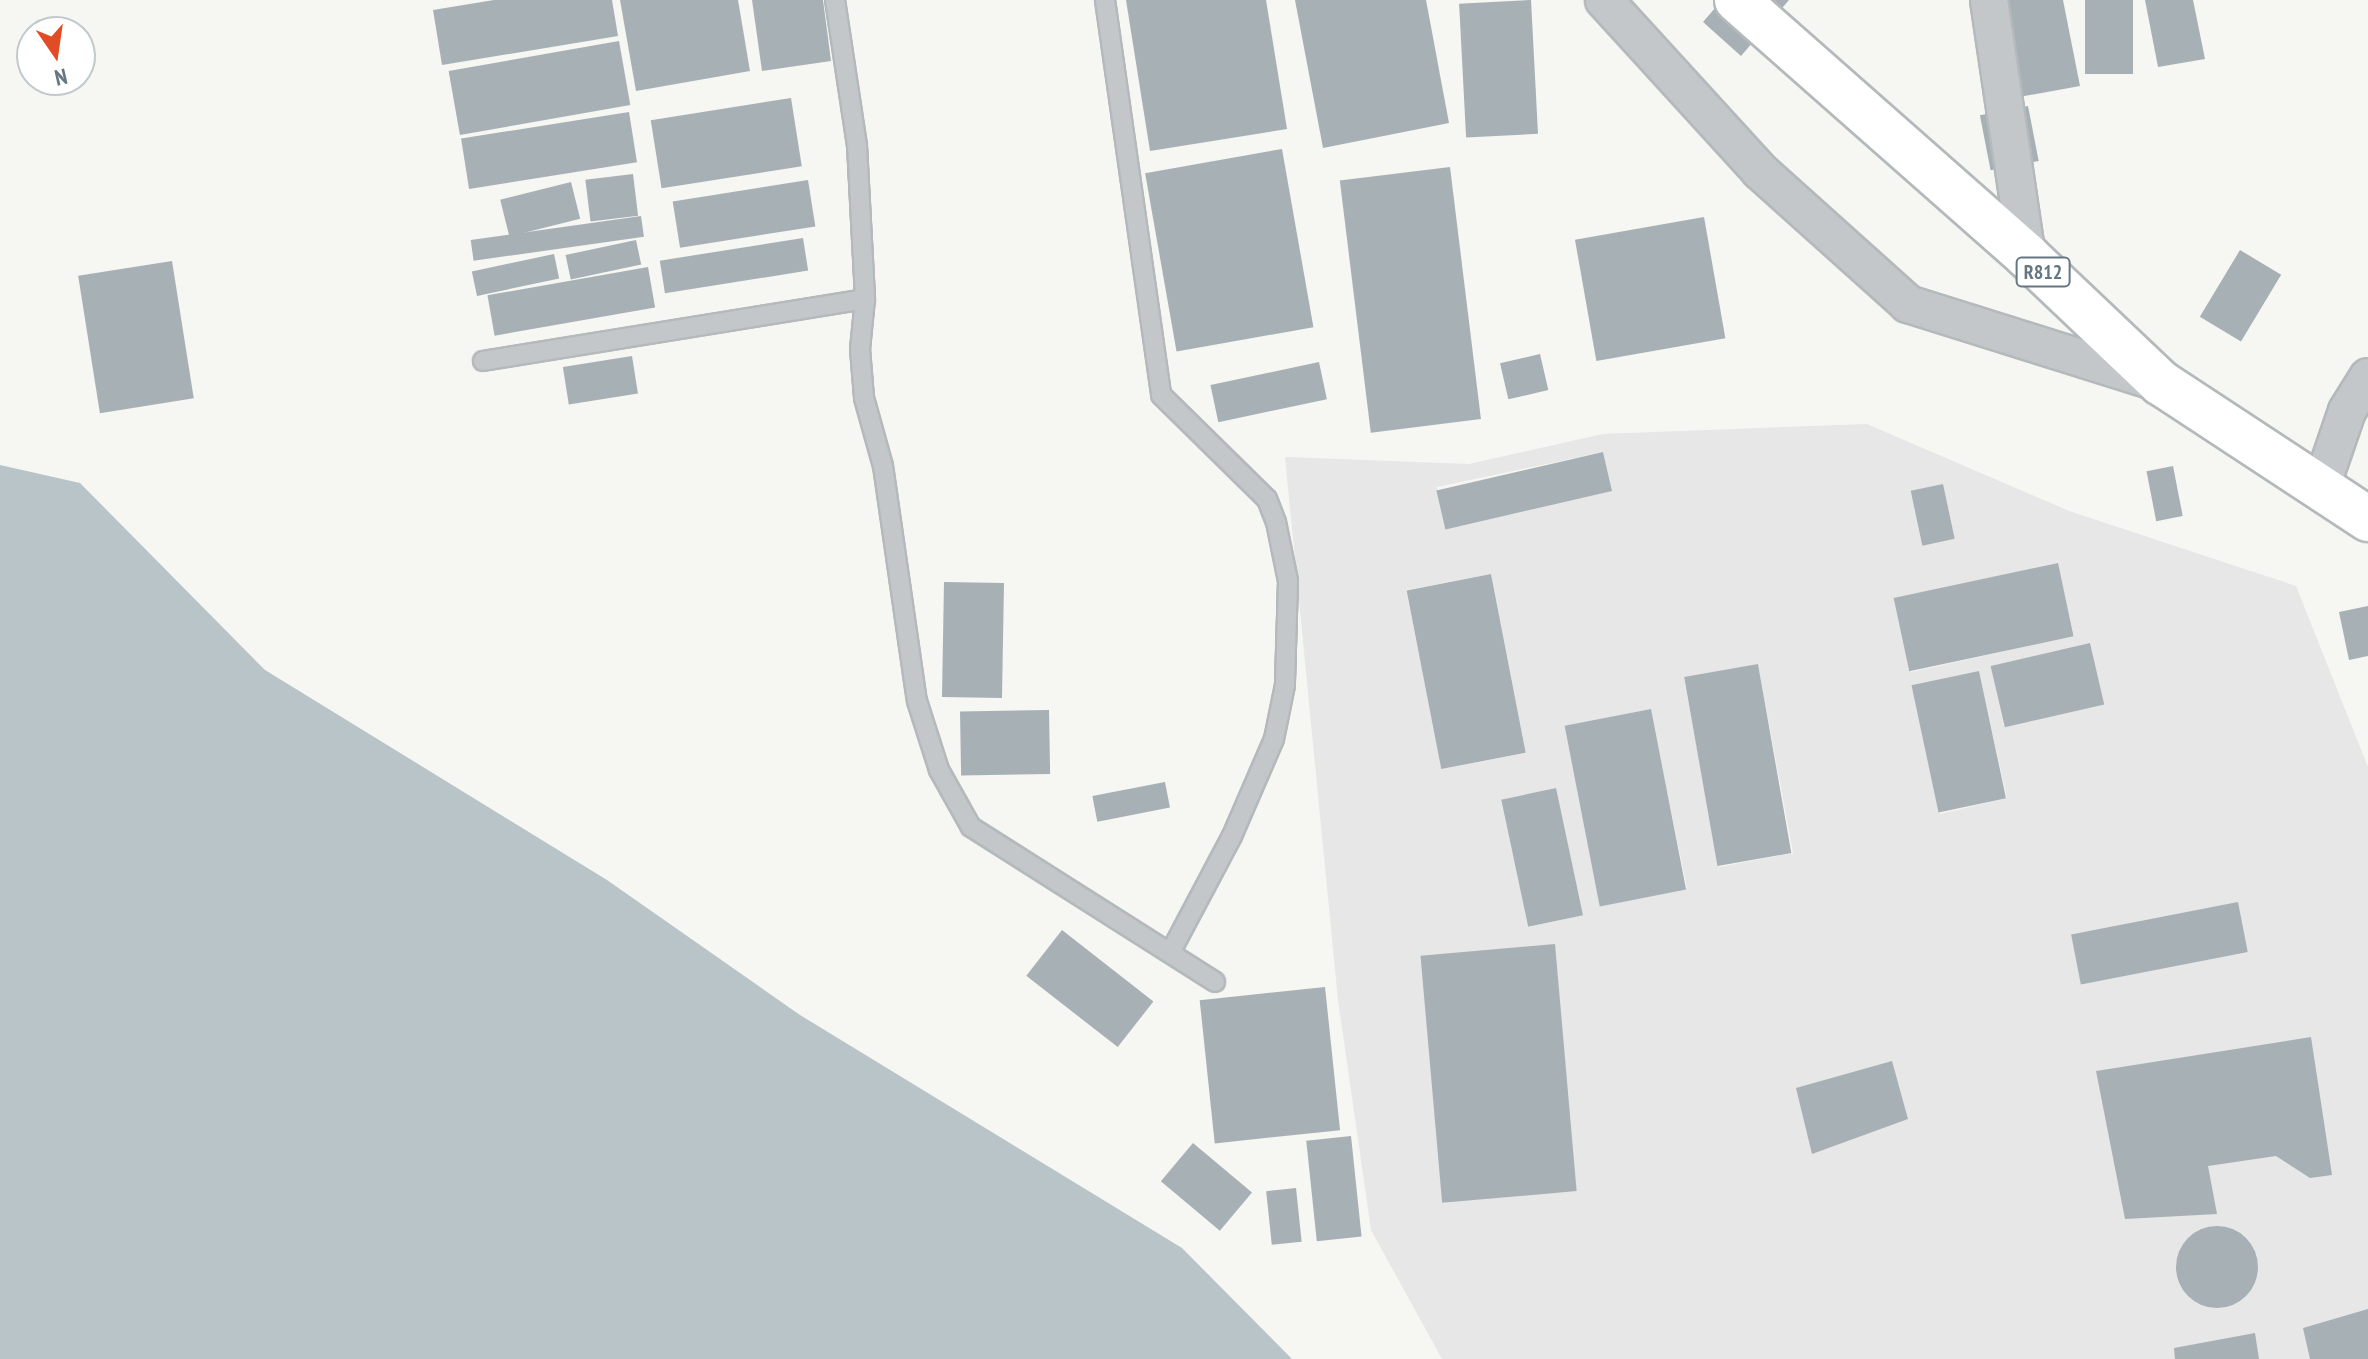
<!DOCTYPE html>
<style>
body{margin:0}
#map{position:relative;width:2368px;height:1359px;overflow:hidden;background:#f6f6f2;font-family:"PT Sans Narrow",sans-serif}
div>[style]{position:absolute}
.built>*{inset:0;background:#e6e7e6}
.water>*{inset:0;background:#b8c4c8}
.building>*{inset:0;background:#a7b0b5;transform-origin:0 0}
.round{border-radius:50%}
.roads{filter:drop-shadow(2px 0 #b4b9bc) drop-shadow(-2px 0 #b4b9bc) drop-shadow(0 2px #b4b9bc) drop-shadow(0 -2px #b4b9bc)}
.lane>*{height:18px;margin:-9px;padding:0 9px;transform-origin:9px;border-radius:9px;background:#c3c7ca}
.street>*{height:36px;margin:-18px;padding:0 18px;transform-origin:18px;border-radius:18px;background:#c3c7ca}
.primary>*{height:44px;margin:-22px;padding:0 22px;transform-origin:22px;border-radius:22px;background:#fff}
span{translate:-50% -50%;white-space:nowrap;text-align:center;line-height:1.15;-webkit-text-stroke:8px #fff;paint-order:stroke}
.shield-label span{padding:2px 6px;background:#fff;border:2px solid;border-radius:6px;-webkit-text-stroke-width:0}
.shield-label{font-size:20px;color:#657783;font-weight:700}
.north{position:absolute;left:16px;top:16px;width:80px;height:80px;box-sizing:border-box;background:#fff;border:2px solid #c1c9cd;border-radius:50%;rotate:167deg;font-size:22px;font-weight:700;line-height:32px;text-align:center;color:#657783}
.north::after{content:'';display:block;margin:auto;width:28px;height:36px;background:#e14b26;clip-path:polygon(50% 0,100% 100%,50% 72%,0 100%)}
</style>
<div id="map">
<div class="built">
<div style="clip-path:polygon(evenodd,1867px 424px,2069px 511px,2296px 586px,2368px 767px,2368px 1359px,1442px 1359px,1371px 1230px,1338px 1000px,1285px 457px,1469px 464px,1603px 434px,1867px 424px,1603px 452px,1611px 491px,1445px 527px,1437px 487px,1603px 452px,1867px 424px,2057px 563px,2074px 636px,1911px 672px,1895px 599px,2057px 563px,1867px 424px,1491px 574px,1526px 753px,1442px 769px,1406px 590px,1491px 574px,1867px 424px,2090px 644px,2103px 704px,2004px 726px,1991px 666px,2090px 644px,1867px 424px,1758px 664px,1793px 853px,1719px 867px,1684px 679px,1758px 664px,1867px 424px,1979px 672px,2007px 798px,1940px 814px,1912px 686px,1979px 672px,1867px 424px,1650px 709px,1687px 888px,1602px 906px,1565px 726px,1650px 709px,1867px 424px,1555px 788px,1583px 915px,1529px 927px,1501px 801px,1555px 788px)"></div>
</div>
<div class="water">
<div style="clip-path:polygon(0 465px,80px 483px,265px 670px,607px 880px,800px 1015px,1182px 1248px,1292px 1359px,0 1359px)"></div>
</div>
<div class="building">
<div style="clip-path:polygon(494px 0,612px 0,618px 36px,442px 65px,433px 10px)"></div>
<div style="clip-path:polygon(620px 0,738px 0,750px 71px,636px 91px)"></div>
<div style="clip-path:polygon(752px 0,823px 0,831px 61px,762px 71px)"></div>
<div style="clip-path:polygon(1126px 0,1266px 0,1287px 129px,1150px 151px)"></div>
<div style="clip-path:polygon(1295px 0,1426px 0,1449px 123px,1323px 148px)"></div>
<div style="left:1531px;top:0;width:134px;height:72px;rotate:87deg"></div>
<div style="clip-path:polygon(1722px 0,1789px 0,1741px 56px,1703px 22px)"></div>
<div style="clip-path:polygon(1972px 0,2063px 0,2080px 86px,1992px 102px)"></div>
<div style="left:2085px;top:0;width:48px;height:74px"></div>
<div style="clip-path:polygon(2145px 0,2193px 0,2205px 59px,2158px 67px)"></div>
<div style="left:619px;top:41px;width:65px;height:173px;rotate:80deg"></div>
<div style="left:791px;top:98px;width:69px;height:142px;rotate:81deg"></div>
<div style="left:2028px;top:106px;width:56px;height:49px;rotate:79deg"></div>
<div style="left:629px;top:112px;width:51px;height:170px;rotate:81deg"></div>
<div style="left:1282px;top:149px;width:181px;height:139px;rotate:80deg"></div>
<div style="left:1450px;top:167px;width:254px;height:111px;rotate:83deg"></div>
<div style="left:633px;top:174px;width:42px;height:48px;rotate:83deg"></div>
<div style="left:808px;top:180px;width:47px;height:137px;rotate:81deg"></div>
<div style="left:571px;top:182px;width:38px;height:73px;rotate:76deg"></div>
<div style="left:641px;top:216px;width:21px;height:172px;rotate:82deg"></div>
<div style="left:1704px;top:217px;width:123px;height:131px;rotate:80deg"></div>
<div style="left:803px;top:238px;width:33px;height:145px;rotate:81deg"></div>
<div style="left:636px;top:240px;width:25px;height:72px;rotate:78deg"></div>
<div style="left:2240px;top:250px;width:48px;height:78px;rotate:31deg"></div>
<div style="left:554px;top:254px;width:25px;height:84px;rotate:78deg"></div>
<div style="left:172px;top:261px;width:139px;height:95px;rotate:81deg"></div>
<div style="left:648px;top:267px;width:41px;height:163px;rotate:80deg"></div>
<div style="left:1540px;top:354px;width:37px;height:41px;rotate:77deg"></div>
<div style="left:632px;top:356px;width:38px;height:70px;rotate:81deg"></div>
<div style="left:1319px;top:362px;width:38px;height:111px;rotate:78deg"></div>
<div style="left:1603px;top:452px;width:40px;height:171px;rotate:77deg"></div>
<div style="left:2173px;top:466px;width:51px;height:27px;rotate:79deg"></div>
<div style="left:1943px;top:484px;width:56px;height:33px;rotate:78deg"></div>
<div style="left:2058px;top:563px;width:75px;height:168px;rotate:78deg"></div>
<div style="left:1491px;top:574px;width:182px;height:86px;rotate:79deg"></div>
<div style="left:944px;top:582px;width:60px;height:115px;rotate:1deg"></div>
<div style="clip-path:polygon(2368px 606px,2368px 656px,2349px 660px,2339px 612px)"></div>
<div style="left:2090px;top:643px;width:63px;height:102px;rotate:77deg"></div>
<div style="left:1758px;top:664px;width:192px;height:75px;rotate:80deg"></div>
<div style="left:1979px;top:671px;width:130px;height:69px;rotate:78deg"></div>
<div style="left:1651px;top:709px;width:184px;height:88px;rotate:79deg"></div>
<div style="left:1049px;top:710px;width:64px;height:89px;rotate:89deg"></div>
<div style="left:1165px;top:782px;width:26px;height:74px;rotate:79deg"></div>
<div style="left:1556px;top:788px;width:130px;height:56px;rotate:78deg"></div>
<div style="left:2238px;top:902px;width:51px;height:170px;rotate:79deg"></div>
<div style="left:1062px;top:930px;width:116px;height:58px;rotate:38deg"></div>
<div style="left:1555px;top:944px;width:248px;height:135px;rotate:85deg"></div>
<div style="left:1325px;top:987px;width:144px;height:126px;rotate:84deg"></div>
<div style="clip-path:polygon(2311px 1037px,2332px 1175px,2310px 1178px,2276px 1156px,2208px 1166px,2217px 1214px,2125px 1219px,2096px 1071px)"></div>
<div style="clip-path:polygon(1892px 1061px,1908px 1119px,1812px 1154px,1796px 1088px)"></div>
<div style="left:1351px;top:1136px;width:101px;height:45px;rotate:84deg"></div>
<div style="left:1193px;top:1143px;width:77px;height:50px;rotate:40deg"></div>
<div style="left:1296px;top:1188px;width:54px;height:30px;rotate:84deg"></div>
<div class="round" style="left:2176px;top:1226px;width:82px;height:82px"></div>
<div style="clip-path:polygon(2368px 1309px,2368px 1359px,2310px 1359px,2303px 1328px)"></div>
<div style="clip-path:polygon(2255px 1333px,2259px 1359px,2175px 1359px,2174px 1348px)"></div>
</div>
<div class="roads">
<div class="lane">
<div style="left:835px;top:0;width:147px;rotate:81.4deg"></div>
<div style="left:857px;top:145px;width:154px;rotate:87deg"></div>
<div style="left:865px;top:299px;width:50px;rotate:95.7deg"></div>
<div style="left:860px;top:349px;width:49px;rotate:85.3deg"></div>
<div style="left:864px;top:398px;width:71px;rotate:74.4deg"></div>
<div style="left:883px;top:466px;width:237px;rotate:81.8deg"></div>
<div style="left:917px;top:701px;width:72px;rotate:72.3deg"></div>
<div style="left:939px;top:770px;width:65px;rotate:60.7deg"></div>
<div style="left:971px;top:827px;width:289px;rotate:32.4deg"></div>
<div style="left:1105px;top:0;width:399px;rotate:81.9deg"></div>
<div style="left:1161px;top:395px;width:148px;rotate:44.5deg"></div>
<div style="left:1267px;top:499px;width:25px;rotate:69deg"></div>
<div style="left:1276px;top:522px;width:60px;rotate:78.5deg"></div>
<div style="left:1288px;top:581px;width:104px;rotate:91.7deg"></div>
<div style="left:1285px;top:685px;width:55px;rotate:101.5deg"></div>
<div style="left:1274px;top:739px;width:106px;rotate:113.4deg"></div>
<div style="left:1232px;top:836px;width:132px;rotate:117.9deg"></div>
<div style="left:483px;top:361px;width:387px;rotate:-9.2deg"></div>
</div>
<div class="street">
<div style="left:1604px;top:0;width:231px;rotate:47.6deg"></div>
<div style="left:1760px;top:171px;width:199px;rotate:41.9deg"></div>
<div style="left:1908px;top:304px;width:264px;rotate:17.4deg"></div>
<div style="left:1989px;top:0;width:259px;rotate:81.6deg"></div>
<div style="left:2321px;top:487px;width:80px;rotate:-71.1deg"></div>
<div style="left:2347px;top:411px;width:40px;rotate:-58deg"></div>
</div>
<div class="primary">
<div style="left:1737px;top:0;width:387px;rotate:41.4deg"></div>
<div style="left:2027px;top:256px;width:185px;rotate:43.5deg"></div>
<div style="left:2161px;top:383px;width:248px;rotate:33.3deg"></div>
</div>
</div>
<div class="shield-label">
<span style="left:2043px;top:272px">R812</span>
</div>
<div class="north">N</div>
</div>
